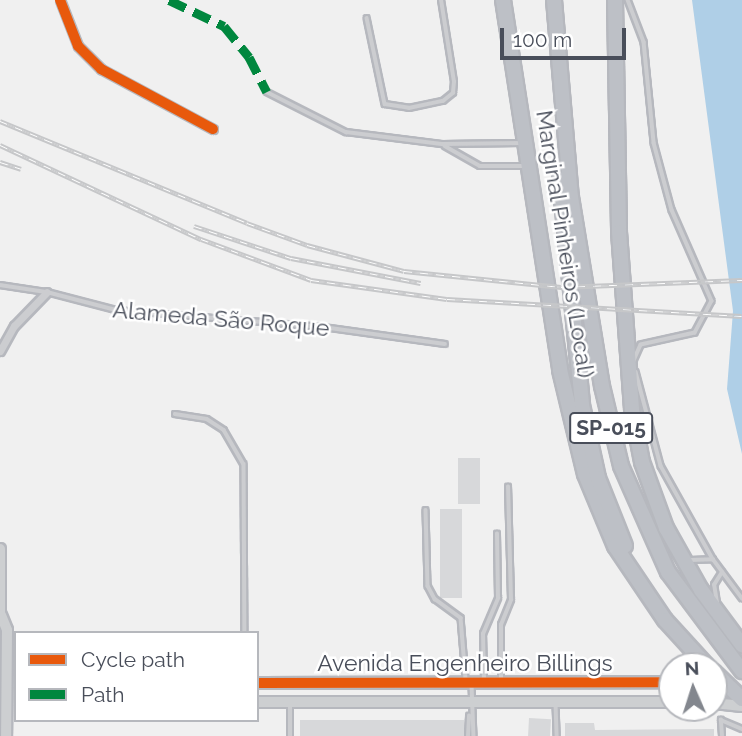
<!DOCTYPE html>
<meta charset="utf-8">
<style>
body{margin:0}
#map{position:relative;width:742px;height:736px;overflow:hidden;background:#f0f0f0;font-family:Raleway,sans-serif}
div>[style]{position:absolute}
.water>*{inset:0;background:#afcfe7}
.building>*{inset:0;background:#d7d8da;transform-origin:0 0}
.roads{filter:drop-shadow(2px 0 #b6b8be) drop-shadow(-2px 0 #b6b8be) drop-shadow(0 2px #b6b8be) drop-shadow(0 -2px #b6b8be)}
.lane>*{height:3.5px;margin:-1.75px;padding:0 1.75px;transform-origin:1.75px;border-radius:1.75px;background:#cccdd0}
.street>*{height:7px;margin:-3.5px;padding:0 3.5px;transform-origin:3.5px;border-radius:3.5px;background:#cccdd0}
.secondary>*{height:10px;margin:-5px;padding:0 5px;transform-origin:5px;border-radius:5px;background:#cdcfd1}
.highway>*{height:14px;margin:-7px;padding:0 7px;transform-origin:7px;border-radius:7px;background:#bdc0c6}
.rail>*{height:5px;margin-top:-2.5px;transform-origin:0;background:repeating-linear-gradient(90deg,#fff 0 8px,#c6c7c9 0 16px);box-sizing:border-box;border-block:2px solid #c6c7c9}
.quiet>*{height:9px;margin-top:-4.5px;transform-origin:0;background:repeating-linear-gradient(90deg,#00873e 0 18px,transparent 0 27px)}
.cycleway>*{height:10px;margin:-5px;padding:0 5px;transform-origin:5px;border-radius:5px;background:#e8590c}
span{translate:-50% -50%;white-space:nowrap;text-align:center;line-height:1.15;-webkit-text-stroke:5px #fff;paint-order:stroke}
.shield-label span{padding:2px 5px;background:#fff;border:2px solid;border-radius:5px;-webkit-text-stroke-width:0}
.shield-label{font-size:21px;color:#494e5a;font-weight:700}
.street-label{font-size:23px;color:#494e5a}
.legend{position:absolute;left:14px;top:631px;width:245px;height:91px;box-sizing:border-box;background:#fff;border:2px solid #b6b8bd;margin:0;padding:9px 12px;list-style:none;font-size:21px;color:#494e5a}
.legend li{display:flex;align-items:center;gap:14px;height:35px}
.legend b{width:35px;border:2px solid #b6b8bd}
.north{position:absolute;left:658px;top:652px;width:70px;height:70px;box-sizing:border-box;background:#fff;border:2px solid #b6b8bd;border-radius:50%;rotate:357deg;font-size:19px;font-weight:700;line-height:28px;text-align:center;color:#494e5a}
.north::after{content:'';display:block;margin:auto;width:24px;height:32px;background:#83878e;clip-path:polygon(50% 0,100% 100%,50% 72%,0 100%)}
.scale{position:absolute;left:500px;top:28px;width:126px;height:32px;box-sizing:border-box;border:4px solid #494e5a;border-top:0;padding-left:9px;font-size:21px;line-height:24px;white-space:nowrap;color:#494e5a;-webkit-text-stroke:5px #fff;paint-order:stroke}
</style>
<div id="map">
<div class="water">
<div style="clip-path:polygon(692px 0,742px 0,742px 454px,727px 389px,733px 311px)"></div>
</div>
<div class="building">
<div style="left:458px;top:458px;width:22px;height:46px"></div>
<div style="left:440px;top:509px;width:22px;height:89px"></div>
<div style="left:529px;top:718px;width:22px;height:18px;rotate:3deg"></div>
<div style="left:464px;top:720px;width:16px;height:164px;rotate:90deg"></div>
<div style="clip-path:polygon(565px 723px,594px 723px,595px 730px,714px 729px,714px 736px,565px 736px)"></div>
</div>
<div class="roads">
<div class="lane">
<div style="left:628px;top:0;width:45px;rotate:69.1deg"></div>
<div style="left:644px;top:42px;width:101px;rotate:84.3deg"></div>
<div style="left:654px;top:143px;width:69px;rotate:75deg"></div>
<div style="left:672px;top:210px;width:99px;rotate:66.3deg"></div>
<div style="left:712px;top:301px;width:36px;rotate:118deg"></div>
<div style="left:695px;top:333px;width:55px;rotate:167.5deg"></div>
<div style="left:641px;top:345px;width:17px;rotate:114deg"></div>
<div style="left:367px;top:18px;width:88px;rotate:78.2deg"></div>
<div style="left:385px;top:104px;width:24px;rotate:9deg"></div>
<div style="left:409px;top:108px;width:35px;rotate:-12deg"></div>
<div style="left:443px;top:101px;width:13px;rotate:-39deg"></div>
<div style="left:453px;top:93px;width:11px;rotate:-85deg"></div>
<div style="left:454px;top:82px;width:83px;rotate:-99deg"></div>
<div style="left:267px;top:92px;width:89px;rotate:26.9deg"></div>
<div style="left:346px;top:132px;width:98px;rotate:7.1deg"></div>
<div style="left:443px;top:144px;width:78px;rotate:-0.7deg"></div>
<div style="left:445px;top:146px;width:40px;rotate:29.7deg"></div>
<div style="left:480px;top:166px;width:46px"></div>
<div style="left:0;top:285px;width:48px;rotate:8.5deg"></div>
<div style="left:47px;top:292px;width:71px;rotate:14.6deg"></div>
<div style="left:116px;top:310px;width:208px;rotate:4.7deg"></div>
<div style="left:323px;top:327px;width:123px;rotate:7.9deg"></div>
<div style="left:636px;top:372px;width:97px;rotate:75.1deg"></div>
<div style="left:661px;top:466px;width:107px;rotate:60.8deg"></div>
<div style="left:713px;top:559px;width:49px;rotate:53.4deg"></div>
<div style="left:175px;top:414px;width:32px;rotate:9deg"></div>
<div style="left:207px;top:419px;width:20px;rotate:33deg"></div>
<div style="left:224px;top:430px;width:39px;rotate:60deg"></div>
<div style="left:244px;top:464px;width:169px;rotate:89.7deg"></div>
<div style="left:426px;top:510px;width:76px;rotate:88.5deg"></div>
<div style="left:428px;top:586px;width:15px;rotate:62deg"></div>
<div style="left:435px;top:599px;width:32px;rotate:36deg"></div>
<div style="left:461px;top:618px;width:61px;rotate:85.3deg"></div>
<div style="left:690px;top:560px;width:23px;rotate:-2deg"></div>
<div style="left:717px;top:603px;width:18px;rotate:-99deg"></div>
<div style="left:714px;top:585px;width:15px;rotate:-58deg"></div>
<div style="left:501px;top:679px;width:54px;rotate:-90deg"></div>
<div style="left:501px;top:625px;width:27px;rotate:-68deg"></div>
<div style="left:511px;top:600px;width:113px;rotate:-91.5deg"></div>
<div style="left:484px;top:680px;width:46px;rotate:-91.2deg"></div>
<div style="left:483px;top:634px;width:39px;rotate:-67deg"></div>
<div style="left:498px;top:598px;width:64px;rotate:-90.9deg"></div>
<div style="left:472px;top:685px;width:51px;rotate:87.8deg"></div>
<div style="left:556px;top:704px;width:32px;rotate:88deg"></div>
<div style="left:290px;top:736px;width:32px;rotate:-90deg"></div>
<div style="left:468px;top:736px;width:20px;rotate:-87deg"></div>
<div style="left:722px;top:736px;width:16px;rotate:-94deg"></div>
<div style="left:721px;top:720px;width:23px;rotate:23deg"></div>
</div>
<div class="street">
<div style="left:60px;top:0;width:49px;rotate:68.6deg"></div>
<div style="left:78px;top:46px;width:33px;rotate:45deg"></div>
<div style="left:101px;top:69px;width:127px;rotate:28.2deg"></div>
<div style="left:0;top:351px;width:29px;rotate:-61deg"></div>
<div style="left:14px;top:326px;width:47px;rotate:-45.9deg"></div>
</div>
<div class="secondary">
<div style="left:0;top:549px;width:72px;rotate:90deg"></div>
<div style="left:1px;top:615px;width:16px;rotate:68deg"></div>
<div style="left:7px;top:630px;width:106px;rotate:90.5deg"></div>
<div style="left:686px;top:666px;width:16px;rotate:-68deg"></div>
<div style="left:257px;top:683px;width:415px;rotate:-0.1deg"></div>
<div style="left:257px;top:702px;width:415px"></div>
<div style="left:714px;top:703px;width:28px;rotate:6deg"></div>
</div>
<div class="highway">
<div style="left:503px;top:0;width:374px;rotate:81.2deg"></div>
<div style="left:560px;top:370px;width:107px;rotate:76.5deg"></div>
<div style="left:585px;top:474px;width:78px;rotate:67.4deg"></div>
<div style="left:615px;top:546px;width:89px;rotate:56deg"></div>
<div style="left:665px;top:620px;width:62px;rotate:47.6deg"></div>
<div style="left:554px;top:0;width:198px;rotate:85.1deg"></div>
<div style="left:571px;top:197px;width:192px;rotate:80.7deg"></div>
<div style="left:602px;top:386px;width:82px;rotate:76.6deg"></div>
<div style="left:621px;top:466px;width:116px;rotate:66.1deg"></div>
<div style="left:668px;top:572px;width:124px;rotate:53.2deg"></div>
<div style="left:615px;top:0;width:232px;rotate:89deg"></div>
<div style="left:619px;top:232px;width:178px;rotate:85.8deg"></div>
<div style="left:632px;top:410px;width:53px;rotate:79.1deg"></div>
<div style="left:642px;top:462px;width:70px;rotate:70deg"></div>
<div style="left:666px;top:528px;width:71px;rotate:60.6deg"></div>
<div style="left:701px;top:590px;width:69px;rotate:53.3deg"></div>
<div style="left:560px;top:179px;width:227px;rotate:84.4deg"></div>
<div style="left:582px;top:405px;width:75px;rotate:77.6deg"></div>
<div style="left:598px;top:478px;width:73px;rotate:68.3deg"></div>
<div style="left:714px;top:672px;width:39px;rotate:44deg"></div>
</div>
</div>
<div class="rail">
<div style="left:0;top:121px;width:267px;rotate:22.4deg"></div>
<div style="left:247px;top:223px;width:64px;rotate:20.1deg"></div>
<div style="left:307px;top:245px;width:100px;rotate:15deg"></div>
<div style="left:404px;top:271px;width:158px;rotate:5.8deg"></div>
<div style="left:561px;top:287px;width:181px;rotate:-2.2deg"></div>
<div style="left:0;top:145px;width:222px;rotate:25.1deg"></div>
<div style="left:201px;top:239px;width:117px;rotate:20.4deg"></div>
<div style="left:311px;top:280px;width:137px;rotate:8deg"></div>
<div style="left:447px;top:299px;width:295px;rotate:3.3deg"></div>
<div style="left:0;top:162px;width:22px;rotate:18deg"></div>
<div style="left:194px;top:226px;width:102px;rotate:18.3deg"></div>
<div style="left:291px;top:258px;width:132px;rotate:10.9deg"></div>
</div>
<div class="quiet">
<div style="left:169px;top:0;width:61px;rotate:25.3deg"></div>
<div style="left:224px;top:26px;width:40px;rotate:51deg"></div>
<div style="left:249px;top:57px;width:39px;rotate:63deg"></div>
</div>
<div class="cycleway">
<div style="left:60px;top:0;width:49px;rotate:68.6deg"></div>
<div style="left:78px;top:46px;width:33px;rotate:45deg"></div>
<div style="left:101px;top:69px;width:127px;rotate:28.2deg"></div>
<div style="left:257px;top:683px;width:415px;rotate:-0.1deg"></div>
</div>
<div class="shield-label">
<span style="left:611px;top:428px">SP-015</span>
</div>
<div class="street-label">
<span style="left:565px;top:244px;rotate:81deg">Marginal Pinheiros (Local)</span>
<span style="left:221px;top:319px;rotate:5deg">Alameda São Roque</span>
<span style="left:465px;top:663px">Avenida Engenheiro Billings</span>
</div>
<ul class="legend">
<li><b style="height:9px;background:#e8590c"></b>Cycle path</li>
<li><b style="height:9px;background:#00873e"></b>Path</li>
</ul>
<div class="north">N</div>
<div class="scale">100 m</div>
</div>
